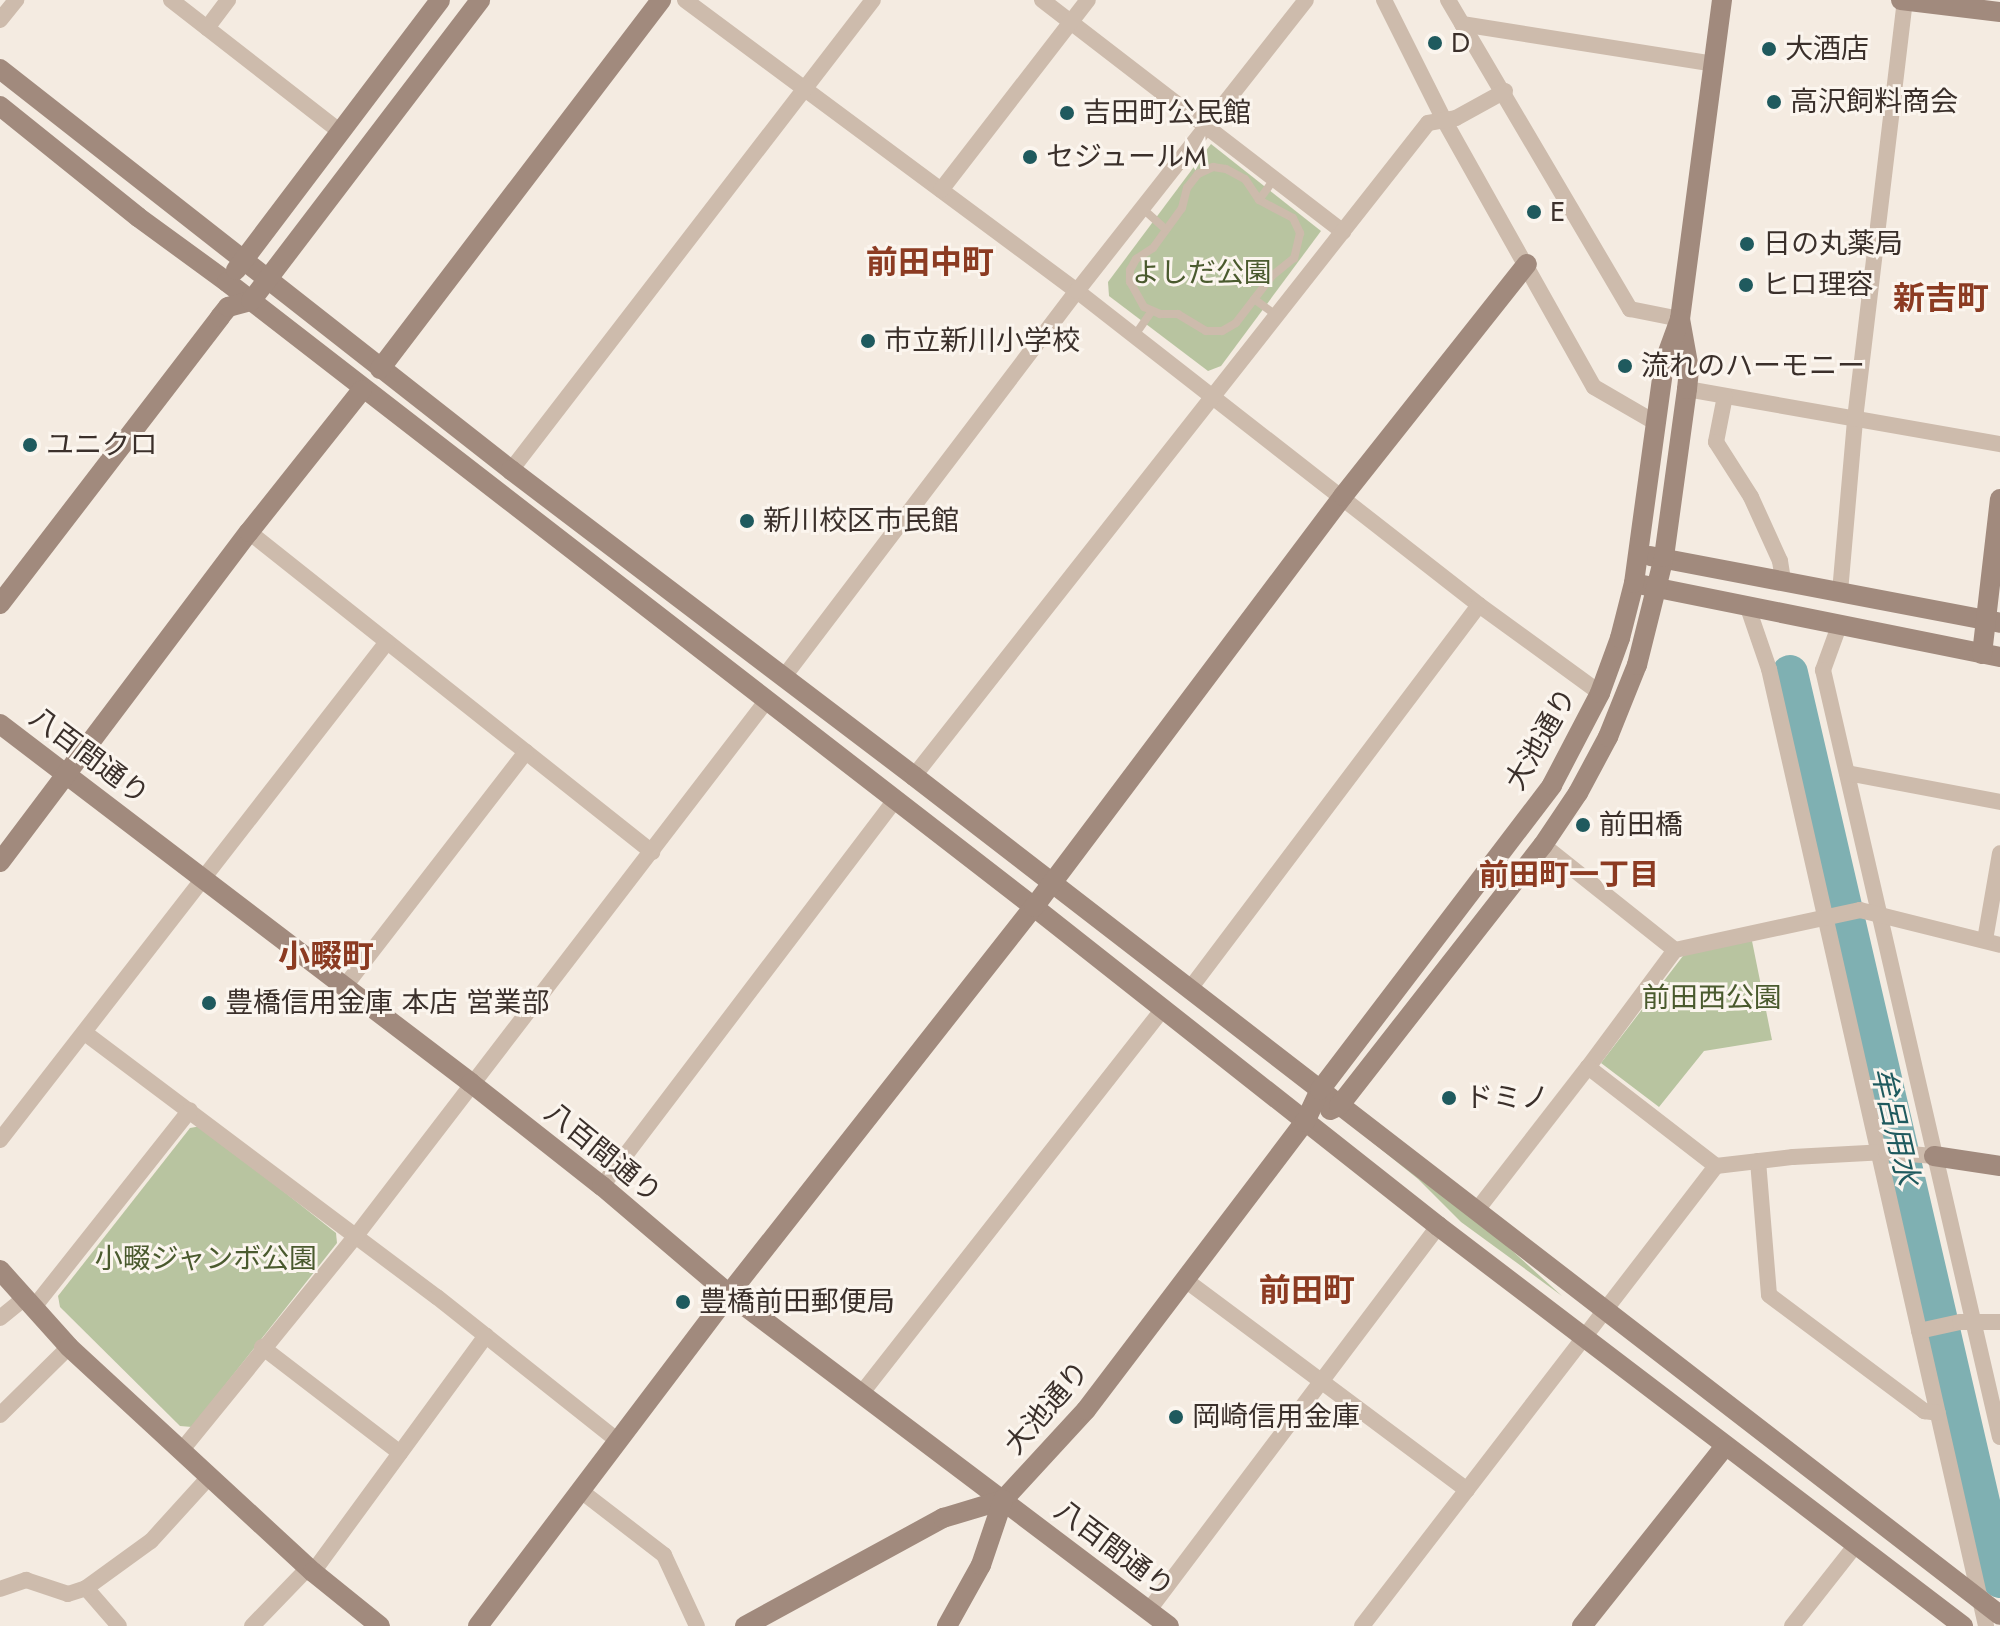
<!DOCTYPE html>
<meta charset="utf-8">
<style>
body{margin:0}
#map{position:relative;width:2000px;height:1626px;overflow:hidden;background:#f4ebe1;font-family:Jost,"Noto Sans JP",sans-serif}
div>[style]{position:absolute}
.green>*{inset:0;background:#b8c4a0}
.river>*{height:36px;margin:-18px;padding:0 18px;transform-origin:18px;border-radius:18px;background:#7fb0b2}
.lane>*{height:8px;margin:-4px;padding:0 4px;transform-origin:4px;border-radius:4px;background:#cdbbac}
.street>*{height:16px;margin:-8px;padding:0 8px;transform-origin:8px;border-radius:8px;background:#cdbbac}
.secondary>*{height:20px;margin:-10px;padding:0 10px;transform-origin:10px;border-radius:10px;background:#a18a7d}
.dots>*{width:22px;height:22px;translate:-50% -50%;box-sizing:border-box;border:4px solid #fbf5ee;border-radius:50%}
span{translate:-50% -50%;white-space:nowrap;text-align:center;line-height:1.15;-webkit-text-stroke:6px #fbf5ee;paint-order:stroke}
.poi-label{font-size:28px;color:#3b302b}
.left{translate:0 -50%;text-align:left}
.park-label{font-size:28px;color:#4a5a2e}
.street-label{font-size:28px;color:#3b302b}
.neighbourhood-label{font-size:30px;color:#8c3b22;font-weight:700}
.water-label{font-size:30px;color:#1f5a5e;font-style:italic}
.quarter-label{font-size:32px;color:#8c3b22;font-weight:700}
</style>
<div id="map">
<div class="green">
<div style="clip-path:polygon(1211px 144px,1321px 231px,1221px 366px,1208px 371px,1109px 296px,1108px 282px)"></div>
<div style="clip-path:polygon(1752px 941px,1772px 1040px,1704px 1051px,1659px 1107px,1601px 1063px,1686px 952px)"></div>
<div style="clip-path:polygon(201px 1126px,336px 1233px,337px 1243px,192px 1427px,180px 1426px,60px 1307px,58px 1296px,190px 1128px)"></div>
<div style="clip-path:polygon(1367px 1138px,1464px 1207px,1562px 1296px,1461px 1222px,1418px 1179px)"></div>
</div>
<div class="river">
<div style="left:1790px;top:673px;width:931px;rotate:76.96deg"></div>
</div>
<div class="lane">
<div style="left:1213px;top:167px;width:13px;rotate:9deg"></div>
<div style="left:1226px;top:169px;width:21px;rotate:28deg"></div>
<div style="left:1245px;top:179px;width:25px;rotate:56deg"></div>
<div style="left:1259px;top:200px;width:38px;rotate:28deg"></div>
<div style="left:1293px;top:218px;width:17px;rotate:65deg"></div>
<div style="left:1300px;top:233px;width:26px;rotate:103deg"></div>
<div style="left:1294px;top:258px;width:28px;rotate:141deg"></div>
<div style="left:1272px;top:276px;width:59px;rotate:127.5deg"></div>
<div style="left:1236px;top:323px;width:16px;rotate:150deg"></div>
<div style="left:1222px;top:331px;width:16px;rotate:180deg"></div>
<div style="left:1206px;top:331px;width:33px;rotate:-149deg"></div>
<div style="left:1178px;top:314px;width:18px;rotate:180deg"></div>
<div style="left:1160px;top:314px;width:17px;rotate:-156deg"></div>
<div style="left:1144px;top:307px;width:29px;rotate:-119deg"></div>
<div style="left:1130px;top:282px;width:12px;rotate:-90deg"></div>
<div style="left:1130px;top:270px;width:13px;rotate:-61deg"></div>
<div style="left:1136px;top:259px;width:20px;rotate:-33deg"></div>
<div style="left:1153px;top:248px;width:49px;rotate:-54.1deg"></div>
<div style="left:1182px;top:208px;width:21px;rotate:-76deg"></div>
<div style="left:1187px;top:188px;width:18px;rotate:-52deg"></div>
<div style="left:1198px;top:174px;width:17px;rotate:-25deg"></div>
<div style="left:1259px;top:200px;width:26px;rotate:-54deg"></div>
<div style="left:1142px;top:208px;width:31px;rotate:42deg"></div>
<div style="left:1254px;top:299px;width:29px;rotate:36deg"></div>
<div style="left:1135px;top:335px;width:29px;rotate:-55deg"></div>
</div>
<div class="street">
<div style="left:171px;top:0;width:213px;rotate:37.9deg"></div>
<div style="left:685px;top:0;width:488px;rotate:36.6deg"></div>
<div style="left:1077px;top:291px;width:510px;rotate:37.99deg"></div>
<div style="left:1479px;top:605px;width:150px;rotate:36deg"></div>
<div style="left:1042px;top:0;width:380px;rotate:37.6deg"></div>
<div style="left:1384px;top:0;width:134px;rotate:63.4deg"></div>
<div style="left:1444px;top:120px;width:306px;rotate:60.7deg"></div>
<div style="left:1594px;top:387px;width:72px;rotate:30.1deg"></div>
<div style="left:1448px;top:0;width:359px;rotate:59.5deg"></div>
<div style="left:1630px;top:309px;width:51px;rotate:11.3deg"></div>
<div style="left:0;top:20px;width:26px;rotate:-51deg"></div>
<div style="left:1462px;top:24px;width:255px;rotate:9deg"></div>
<div style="left:207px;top:28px;width:35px;rotate:-53deg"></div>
<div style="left:941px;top:190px;width:240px;rotate:-52.3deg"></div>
<div style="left:1687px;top:389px;width:318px;rotate:10deg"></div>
<div style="left:1725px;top:396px;width:47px;rotate:101.1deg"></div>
<div style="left:1716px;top:442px;width:65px;rotate:57.5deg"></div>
<div style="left:1751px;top:497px;width:70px;rotate:65.6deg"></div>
<div style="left:1780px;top:561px;width:20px;rotate:81deg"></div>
<div style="left:511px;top:470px;width:593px;rotate:-52.4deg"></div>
<div style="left:249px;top:532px;width:515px;rotate:38.45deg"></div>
<div style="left:1840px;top:592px;width:174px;rotate:-85deg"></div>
<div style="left:1855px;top:419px;width:422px;rotate:-83.2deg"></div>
<div style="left:1747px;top:605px;width:68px;rotate:71deg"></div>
<div style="left:1769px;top:669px;width:981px;rotate:77.22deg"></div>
<div style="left:1839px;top:626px;width:47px;rotate:110deg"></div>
<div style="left:1823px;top:670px;width:787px;rotate:77.01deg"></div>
<div style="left:783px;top:678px;width:486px;rotate:-52.8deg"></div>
<div style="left:1077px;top:291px;width:370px;rotate:-51.8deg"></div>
<div style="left:1847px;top:773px;width:156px;rotate:10.7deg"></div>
<div style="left:914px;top:776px;width:831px;rotate:-51.79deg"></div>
<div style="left:1428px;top:123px;width:28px;rotate:-10deg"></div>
<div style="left:1456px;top:118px;width:56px;rotate:-28.9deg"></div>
<div style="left:1543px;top:845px;width:169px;rotate:38.5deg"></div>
<div style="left:1675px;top:950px;width:189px;rotate:-12.2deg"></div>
<div style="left:1860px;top:910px;width:144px;rotate:14deg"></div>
<div style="left:1985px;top:940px;width:88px;rotate:-80.2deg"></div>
<div style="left:1675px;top:950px;width:146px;rotate:126.6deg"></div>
<div style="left:1588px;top:1067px;width:162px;rotate:37.7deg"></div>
<div style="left:345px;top:986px;width:296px;rotate:-52.3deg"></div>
<div style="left:1189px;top:990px;width:482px;rotate:-53deg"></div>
<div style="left:85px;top:1033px;width:440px;rotate:36.9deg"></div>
<div style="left:437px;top:1297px;width:231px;rotate:38.5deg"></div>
<div style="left:0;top:1140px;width:631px;rotate:-52.15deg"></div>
<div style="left:1758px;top:1161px;width:134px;rotate:85.3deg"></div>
<div style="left:1769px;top:1295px;width:194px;rotate:36.8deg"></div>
<div style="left:1924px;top:1411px;width:14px;rotate:8deg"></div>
<div style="left:602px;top:1186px;width:482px;rotate:-52.8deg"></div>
<div style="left:1477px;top:1210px;width:181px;rotate:-52.2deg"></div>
<div style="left:1184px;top:1279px;width:353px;rotate:36.7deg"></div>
<div style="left:34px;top:1307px;width:251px;rotate:-51.6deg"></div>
<div style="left:0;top:1318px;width:33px;rotate:-39deg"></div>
<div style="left:1919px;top:1331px;width:42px;rotate:-12.4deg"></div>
<div style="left:1960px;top:1322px;width:40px"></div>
<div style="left:262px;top:1347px;width:174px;rotate:37.5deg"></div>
<div style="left:861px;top:1394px;width:491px;rotate:-51.9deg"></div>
<div style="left:0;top:1415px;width:97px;rotate:-44.6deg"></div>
<div style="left:181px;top:1451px;width:276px;rotate:-50.9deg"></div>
<div style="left:355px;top:1237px;width:677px;rotate:-52.5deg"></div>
<div style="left:581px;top:1491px;width:105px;rotate:37.6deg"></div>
<div style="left:664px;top:1555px;width:78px;rotate:65.1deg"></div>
<div style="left:313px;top:1572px;width:293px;rotate:-53.8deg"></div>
<div style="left:86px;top:1588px;width:50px;rotate:49deg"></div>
<div style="left:0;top:1589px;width:28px;rotate:-19deg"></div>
<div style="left:26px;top:1580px;width:44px;rotate:18.4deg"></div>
<div style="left:68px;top:1594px;width:19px;rotate:-18deg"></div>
<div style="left:86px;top:1588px;width:80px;rotate:-35.9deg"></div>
<div style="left:151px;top:1541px;width:86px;rotate:-47.8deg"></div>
<div style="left:1149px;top:1610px;width:481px;rotate:-53deg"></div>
<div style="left:252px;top:1626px;width:81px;rotate:-46deg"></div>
<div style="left:1362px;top:1626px;width:580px;rotate:-52.42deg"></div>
<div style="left:1716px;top:1166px;width:78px;rotate:-6.7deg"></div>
<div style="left:1793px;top:1157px;width:93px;rotate:-3.1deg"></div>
<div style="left:1886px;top:1152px;width:48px;rotate:4.8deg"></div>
<div style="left:1792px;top:1626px;width:102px;rotate:-51.8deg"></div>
</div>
<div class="secondary">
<div style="left:1901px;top:0;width:100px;rotate:6.9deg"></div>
<div style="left:0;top:69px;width:650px;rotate:38.12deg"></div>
<div style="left:511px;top:470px;width:506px;rotate:37.21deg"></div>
<div style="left:914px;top:776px;width:1372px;rotate:37.69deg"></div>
<div style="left:0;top:106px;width:177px;rotate:38.8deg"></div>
<div style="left:138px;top:217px;width:110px;rotate:36.1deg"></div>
<div style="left:227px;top:282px;width:1021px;rotate:37.76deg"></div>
<div style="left:1034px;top:907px;width:515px;rotate:38.29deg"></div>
<div style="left:1438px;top:1226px;width:660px;rotate:37.3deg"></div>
<div style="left:236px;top:270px;width:338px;rotate:-52.9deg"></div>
<div style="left:380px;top:369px;width:464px;rotate:-52.7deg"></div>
<div style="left:1650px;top:556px;width:356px;rotate:10.8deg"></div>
<div style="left:1643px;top:585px;width:364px;rotate:11.4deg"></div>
<div style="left:0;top:604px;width:362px;rotate:-52.5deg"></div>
<div style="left:220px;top:317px;width:13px;rotate:-51deg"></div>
<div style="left:228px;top:307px;width:24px;rotate:-15deg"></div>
<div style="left:251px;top:301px;width:378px;rotate:-52.7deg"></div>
<div style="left:1982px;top:654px;width:156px;rotate:-83.4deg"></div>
<div style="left:0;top:724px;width:592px;rotate:37.31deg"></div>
<div style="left:471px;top:1083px;width:167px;rotate:38.2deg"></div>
<div style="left:602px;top:1186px;width:167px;rotate:40.4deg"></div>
<div style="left:729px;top:1294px;width:551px;rotate:37.04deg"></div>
<div style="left:0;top:862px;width:413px;rotate:-53deg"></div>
<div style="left:249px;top:532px;width:181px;rotate:-51.5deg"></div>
<div style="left:1330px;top:1110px;width:10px;rotate:-24deg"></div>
<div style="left:1339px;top:1106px;width:331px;rotate:-52deg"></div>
<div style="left:1543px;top:845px;width:63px;rotate:-56.1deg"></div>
<div style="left:1578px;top:793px;width:64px;rotate:-61.8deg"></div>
<div style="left:1608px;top:737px;width:78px;rotate:-68.1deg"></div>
<div style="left:1637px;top:665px;width:111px;rotate:-76deg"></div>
<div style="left:1664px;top:557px;width:170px;rotate:-82.2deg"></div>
<div style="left:1687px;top:389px;width:20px;rotate:-84deg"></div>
<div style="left:1689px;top:369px;width:51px;rotate:-100.2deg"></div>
<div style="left:1680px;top:319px;width:322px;rotate:-82.5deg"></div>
<div style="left:1934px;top:1156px;width:67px;rotate:8.6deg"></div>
<div style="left:0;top:1270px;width:103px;rotate:48.1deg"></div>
<div style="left:69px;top:1347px;width:332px;rotate:42.7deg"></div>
<div style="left:313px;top:1572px;width:86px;rotate:38.9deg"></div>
<div style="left:478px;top:1626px;width:416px;rotate:-52.9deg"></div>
<div style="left:729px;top:1294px;width:493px;rotate:-51.8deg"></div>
<div style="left:1034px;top:907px;width:514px;rotate:-53.06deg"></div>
<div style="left:1343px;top:496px;width:296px;rotate:-51.6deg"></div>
<div style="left:745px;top:1626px;width:226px;rotate:-28.6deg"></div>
<div style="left:943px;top:1518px;width:63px;rotate:-16.7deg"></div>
<div style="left:1003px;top:1500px;width:122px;rotate:-47.3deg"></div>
<div style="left:1086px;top:1410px;width:362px;rotate:-52.8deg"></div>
<div style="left:1305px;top:1122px;width:35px;rotate:-65deg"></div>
<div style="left:1320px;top:1090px;width:383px;rotate:-52.7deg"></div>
<div style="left:1552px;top:785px;width:104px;rotate:-62.4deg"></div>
<div style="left:1600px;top:693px;width:59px;rotate:-70deg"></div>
<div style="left:1620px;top:638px;width:57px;rotate:-75.7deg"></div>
<div style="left:1634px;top:583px;width:222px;rotate:-82.2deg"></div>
<div style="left:1664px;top:363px;width:47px;rotate:-70deg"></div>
<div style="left:947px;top:1626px;width:70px;rotate:-60.9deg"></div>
<div style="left:981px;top:1565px;width:69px;rotate:-71.3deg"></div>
<div style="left:1582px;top:1626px;width:230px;rotate:-51.5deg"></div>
</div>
<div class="dots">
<div style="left:1435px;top:43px;background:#1f5a5e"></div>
<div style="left:1769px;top:49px;background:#1f5a5e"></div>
<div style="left:1774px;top:102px;background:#1f5a5e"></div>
<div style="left:1067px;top:113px;background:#1f5a5e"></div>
<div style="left:1030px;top:157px;background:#1f5a5e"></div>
<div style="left:1534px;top:212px;background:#1f5a5e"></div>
<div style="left:1747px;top:244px;background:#1f5a5e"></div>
<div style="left:1746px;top:285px;background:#1f5a5e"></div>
<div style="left:868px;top:341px;background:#1f5a5e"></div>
<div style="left:1625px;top:366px;background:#1f5a5e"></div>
<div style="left:30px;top:445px;background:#1f5a5e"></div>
<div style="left:747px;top:521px;background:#1f5a5e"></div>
<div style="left:1583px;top:825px;background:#1f5a5e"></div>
<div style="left:209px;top:1003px;background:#1f5a5e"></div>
<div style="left:1449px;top:1098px;background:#1f5a5e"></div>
<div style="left:683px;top:1302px;background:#1f5a5e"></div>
<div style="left:1176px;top:1417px;background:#1f5a5e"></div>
</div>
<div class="poi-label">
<span class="left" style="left:1451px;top:43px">D</span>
<span class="left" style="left:1785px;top:49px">大酒店</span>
<span class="left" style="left:1790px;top:102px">高沢飼料商会</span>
<span class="left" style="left:1083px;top:113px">吉田町公民館</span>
<span class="left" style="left:1046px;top:157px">セジュールM</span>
<span class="left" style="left:1550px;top:212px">E</span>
<span class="left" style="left:1763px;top:244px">日の丸薬局</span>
<span class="left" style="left:1762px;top:285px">ヒロ理容</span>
<span class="left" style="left:884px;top:341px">市立新川小学校</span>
<span class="left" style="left:1641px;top:366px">流れのハーモニー</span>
<span class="left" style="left:46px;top:445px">ユニクロ</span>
<span class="left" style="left:763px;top:521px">新川校区市民館</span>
<span class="left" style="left:1599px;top:825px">前田橋</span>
<span class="left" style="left:225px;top:1003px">豊橋信用金庫 本店 営業部</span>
<span class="left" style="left:1465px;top:1098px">ドミノ</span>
<span class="left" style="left:699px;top:1302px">豊橋前田郵便局</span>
<span class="left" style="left:1192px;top:1417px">岡崎信用金庫</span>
</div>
<div class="park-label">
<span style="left:1202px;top:273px">よしだ公園</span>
<span style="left:1712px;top:998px">前田西公園</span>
<span style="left:206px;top:1259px">小畷ジャンボ公園</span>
</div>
<div class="street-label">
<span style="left:1541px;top:739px;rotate:-60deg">大池通り</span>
<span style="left:89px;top:756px;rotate:37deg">八百間通り</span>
<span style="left:603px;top:1153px;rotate:39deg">八百間通り</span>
<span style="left:1047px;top:1408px;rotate:-49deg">大池通り</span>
<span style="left:1114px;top:1549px;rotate:37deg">八百間通り</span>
</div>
<div class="neighbourhood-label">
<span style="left:1569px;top:875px">前田町一丁目</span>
</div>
<div class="water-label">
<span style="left:1895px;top:1126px;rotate:77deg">牟呂用水</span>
</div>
<div class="quarter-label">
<span style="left:930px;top:262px">前田中町</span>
<span style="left:1941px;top:298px">新吉町</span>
<span style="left:326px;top:956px">小畷町</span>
<span style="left:1307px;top:1290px">前田町</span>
</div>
</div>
